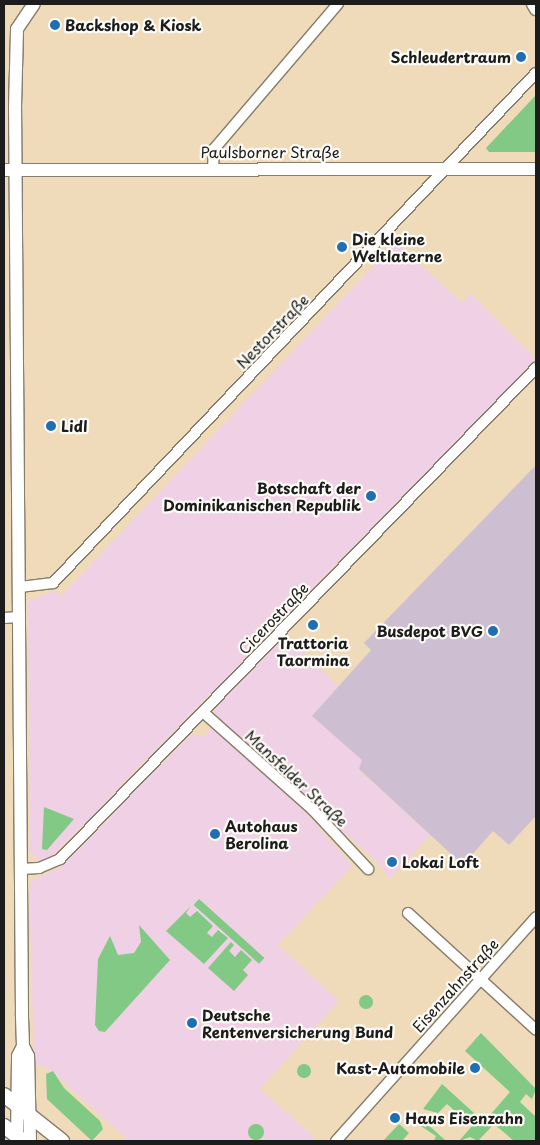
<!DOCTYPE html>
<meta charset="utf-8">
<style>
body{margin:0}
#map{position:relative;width:540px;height:1145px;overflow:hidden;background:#efdbb9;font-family:"Playpen Sans",sans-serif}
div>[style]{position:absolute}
.built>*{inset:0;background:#f0d0e4}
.industrial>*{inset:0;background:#cebed1}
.green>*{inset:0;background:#81c985;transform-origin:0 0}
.round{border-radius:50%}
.roads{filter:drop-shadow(1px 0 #867c6a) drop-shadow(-1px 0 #867c6a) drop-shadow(0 1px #867c6a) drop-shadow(0 -1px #867c6a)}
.minor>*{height:10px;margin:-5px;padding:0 5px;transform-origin:5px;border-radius:5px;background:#fff}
.tertiary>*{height:12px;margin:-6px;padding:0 6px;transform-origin:6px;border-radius:6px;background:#fff}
.secondary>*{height:14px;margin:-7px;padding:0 7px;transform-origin:7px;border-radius:7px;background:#fff}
.dots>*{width:14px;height:14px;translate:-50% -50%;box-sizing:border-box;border:2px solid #fdfcf7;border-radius:50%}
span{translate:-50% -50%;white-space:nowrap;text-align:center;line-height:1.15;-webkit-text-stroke:4.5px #fdfcf7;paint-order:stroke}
.poi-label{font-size:15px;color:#1c1c1c;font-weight:700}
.left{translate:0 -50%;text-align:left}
.right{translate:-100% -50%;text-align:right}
.street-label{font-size:15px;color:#1c1c1c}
.frame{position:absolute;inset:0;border:5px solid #1c1c1c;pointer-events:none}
</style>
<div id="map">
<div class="built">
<div style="clip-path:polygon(396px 242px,462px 303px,471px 294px,536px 359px,54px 855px,39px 862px,30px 852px,28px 601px,55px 590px,59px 596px,65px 592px)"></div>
<div style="clip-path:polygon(286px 635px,338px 686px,312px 716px,365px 762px,359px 770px,430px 835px,390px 879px,375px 860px,216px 718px,216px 707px)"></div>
<div style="clip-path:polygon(212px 728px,299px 804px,352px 866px,278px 945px,339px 1001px,260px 1089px,314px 1137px,310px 1141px,129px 1141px,46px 1067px,34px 1064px,29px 882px,61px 867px,191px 734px,205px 736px)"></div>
</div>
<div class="industrial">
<div style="clip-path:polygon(536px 465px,536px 816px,509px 845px,493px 831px,463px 865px,359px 769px,362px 760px,312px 716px,371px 650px,364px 643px)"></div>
</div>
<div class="green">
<div style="clip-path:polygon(536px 95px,536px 152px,489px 152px,486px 148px)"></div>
<div style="clip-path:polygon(44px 807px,74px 819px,47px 850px,42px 849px)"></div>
<div style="left:199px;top:899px;width:88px;height:8px;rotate:42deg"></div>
<div style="clip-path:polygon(191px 906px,186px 913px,190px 917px,197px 911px,213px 926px,207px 933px,212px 937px,218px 930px,228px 938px,204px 964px,166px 931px)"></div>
<div style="clip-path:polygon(139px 925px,170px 960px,105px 1032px,99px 1031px,95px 1025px,98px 959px,110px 936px,118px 955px,134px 953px,141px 942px)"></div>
<div style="clip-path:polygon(231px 942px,234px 945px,229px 951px,235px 957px,241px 950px,252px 960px,243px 970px,248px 975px,234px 991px,208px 968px)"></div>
<div class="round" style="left:359px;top:995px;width:14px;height:14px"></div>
<div style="clip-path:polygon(481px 1033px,536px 1089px,532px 1099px,526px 1094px,520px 1102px,536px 1117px,536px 1141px,514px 1141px,494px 1124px,478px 1141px,470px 1137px,459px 1141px,472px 1126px,447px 1104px,438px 1113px,423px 1109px,442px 1084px,484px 1122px,510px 1092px,465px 1051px)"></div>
<div class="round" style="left:297px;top:1064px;width:14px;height:14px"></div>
<div style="clip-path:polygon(53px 1071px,64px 1088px,100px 1121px,103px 1129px,92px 1141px,47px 1099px,46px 1074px)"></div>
<div style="clip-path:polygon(413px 1111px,446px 1141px,434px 1141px,436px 1136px,410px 1119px)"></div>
<div style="clip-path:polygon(399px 1124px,409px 1133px,402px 1141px,383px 1141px)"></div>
<div class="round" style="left:248px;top:1124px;width:16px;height:16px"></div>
</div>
<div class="roads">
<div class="minor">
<div style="left:213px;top:168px;width:19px;rotate:-87deg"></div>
<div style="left:214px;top:149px;width:191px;rotate:-49.5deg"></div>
<div style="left:20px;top:587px;width:33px;rotate:-7deg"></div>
<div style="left:53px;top:583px;width:702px;rotate:-46.56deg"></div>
<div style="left:4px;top:618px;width:15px;rotate:-4deg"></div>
<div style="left:203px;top:712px;width:147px;rotate:41.7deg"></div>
<div style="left:313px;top:810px;width:81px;rotate:47deg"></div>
<div style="left:21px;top:869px;width:18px;rotate:-3deg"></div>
<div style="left:39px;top:868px;width:23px;rotate:-23deg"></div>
<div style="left:60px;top:859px;width:684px;rotate:-45.89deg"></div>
<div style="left:408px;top:913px;width:173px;rotate:42.4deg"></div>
<div style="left:336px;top:1141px;width:300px;rotate:-48.2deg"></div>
</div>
<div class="tertiary">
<div style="left:533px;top:4px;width:6px;rotate:59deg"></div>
<div style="left:4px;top:170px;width:532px;rotate:-0.11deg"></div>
<div style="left:17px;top:1141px;width:85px;rotate:-89.3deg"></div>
<div style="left:18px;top:1056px;width:11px;rotate:-63deg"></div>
<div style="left:30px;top:1141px;width:85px;rotate:-91.3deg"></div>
<div style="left:28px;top:1056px;width:11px;rotate:-117deg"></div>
<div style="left:23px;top:1046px;width:33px;rotate:-92deg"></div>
<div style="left:22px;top:1013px;width:906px;rotate:-90.44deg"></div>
<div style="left:15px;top:107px;width:78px;rotate:-88.5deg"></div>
<div style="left:17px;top:29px;width:30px;rotate:-56deg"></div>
</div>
<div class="secondary">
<div style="left:4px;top:1095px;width:74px;rotate:38.4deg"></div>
<div style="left:4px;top:1126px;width:24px;rotate:38deg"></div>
</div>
</div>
<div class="dots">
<div style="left:55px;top:25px;background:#1f6fb2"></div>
<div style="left:521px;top:57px;background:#1f6fb2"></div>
<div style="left:342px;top:247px;background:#1f6fb2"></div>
<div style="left:51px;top:426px;background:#1f6fb2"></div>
<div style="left:371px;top:496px;background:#1f6fb2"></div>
<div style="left:313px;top:625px;background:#1f6fb2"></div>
<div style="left:493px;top:631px;background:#1f6fb2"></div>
<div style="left:215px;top:834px;background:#1f6fb2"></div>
<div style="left:392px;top:862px;background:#1f6fb2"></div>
<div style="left:192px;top:1023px;background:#1f6fb2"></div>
<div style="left:475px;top:1068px;background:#1f6fb2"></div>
<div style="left:395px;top:1118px;background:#1f6fb2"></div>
</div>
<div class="poi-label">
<span class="left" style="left:65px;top:25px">Backshop &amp; Kiosk</span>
<span class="right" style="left:511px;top:57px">Schleudertraum</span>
<span class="left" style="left:352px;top:247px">Die kleine<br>Weltlaterne</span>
<span class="left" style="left:61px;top:426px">Lidl</span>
<span class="right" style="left:361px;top:496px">Botschaft der<br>Dominikanischen Republik</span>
<span class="right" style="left:483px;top:631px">Busdepot BVG</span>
<span style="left:313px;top:651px">Trattoria<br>Taormina</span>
<span class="left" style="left:225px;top:834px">Autohaus<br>Berolina</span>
<span class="left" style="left:402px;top:862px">Lokai Loft</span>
<span class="left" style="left:202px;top:1023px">Deutsche<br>Rentenversicherung Bund</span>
<span class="right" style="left:465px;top:1068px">Kast-Automobile</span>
<span class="left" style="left:405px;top:1118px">Haus Eisenzahn</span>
</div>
<div class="street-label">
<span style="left:270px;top:152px">Paulsborner Straße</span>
<span style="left:272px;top:331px;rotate:-46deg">Nestorstraße</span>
<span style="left:273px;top:618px;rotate:-46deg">Cicerostraße</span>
<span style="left:297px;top:778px;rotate:43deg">Mansfelder Straße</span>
<span style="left:455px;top:985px;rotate:-48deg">Eisenzahnstraße</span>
</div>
<div class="frame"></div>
</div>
